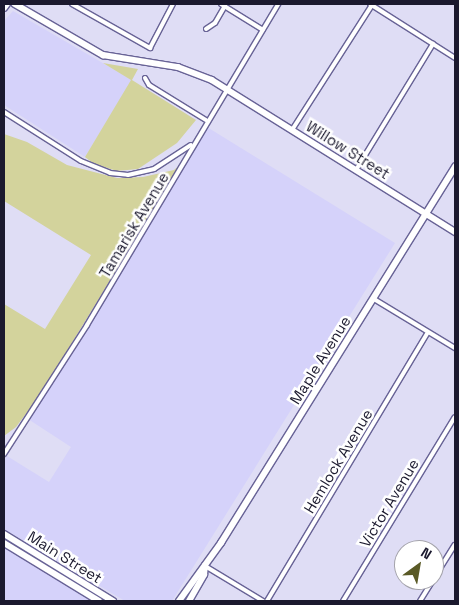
<!DOCTYPE html>
<style>
body{margin:0}
#map{position:relative;width:459px;height:605px;overflow:hidden;background:#dfddf5;font-family:"Space Grotesk",sans-serif}
div>[style]{position:absolute}
.built>*{inset:0;background:#d5d2fa}
.green>*{inset:0;background:#d3d39c}
.roads{filter:drop-shadow(1px 0 #686396) drop-shadow(-1px 0 #686396) drop-shadow(0 1px #686396) drop-shadow(0 -1px #686396)}
.street>*{height:4px;margin:-2px;padding:0 2px;transform-origin:2px;border-radius:2px;background:#fff}
.secondary>*{height:5.5px;margin:-2.75px;padding:0 2.75px;transform-origin:2.75px;border-radius:2.75px;background:#fff}
.primary>*{height:6px;margin:-3px;padding:0 3px;transform-origin:3px;border-radius:3px;background:#fff}
span{translate:-50% -50%;white-space:nowrap;text-align:center;line-height:1.15;-webkit-text-stroke:5px #fff;paint-order:stroke}
.street-label{font-size:15px;color:#1b192e}
.frame{position:absolute;inset:0;border:5px solid #1b192e;pointer-events:none}
.north{position:absolute;left:394px;top:540px;width:50px;height:50px;box-sizing:border-box;background:#fff;border:1px solid #a4a3ab;border-radius:50%;rotate:32deg;font-size:14px;font-weight:700;line-height:20px;text-align:center;color:#1b192e}
.north::after{content:'';display:block;margin:auto;width:18px;height:22px;background:#5a5a26;clip-path:polygon(50% 0,100% 100%,50% 72%,0 100%)}
</style>
<div id="map">
<div class="built">
<div style="clip-path:polygon(13px 11px,132px 80px,85px 157px,4px 105px,4px 21px)"></div>
<div style="clip-path:polygon(207px 127px,395px 243px,172px 601px,125px 601px,4px 529px,4px 461px,7px 456px,49px 482px,71px 447px,28px 419px)"></div>
<div style="clip-path:polygon(4px 547px,24px 559px,92px 601px,4px 601px)"></div>
</div>
<div class="green">
<div style="clip-path:polygon(103px 63px,138px 69px,132px 80px,196px 120px,177px 143px,138px 169px,117px 171px,94px 164px,85px 157px,131px 80px)"></div>
<div style="clip-path:polygon(4px 134px,27px 142px,67px 165px,117px 178px,143px 177px,174px 170px,183px 162px,38px 398px,16px 427px,4px 436px,4px 304px,45px 329px,91px 255px,4px 201px)"></div>
</div>
<div class="roads">
<div class="street">
<div style="left:72px;top:4px;width:90px;rotate:29.4deg"></div>
<div style="left:150px;top:48px;width:50px;rotate:-62.4deg"></div>
<div style="left:221px;top:4px;width:49px;rotate:31.8deg"></div>
<div style="left:370px;top:4px;width:101px;rotate:32.4deg"></div>
<div style="left:206px;top:29px;width:11px;rotate:-34deg"></div>
<div style="left:215px;top:23px;width:20px;rotate:-60deg"></div>
<div style="left:145px;top:78px;width:8px;rotate:60deg"></div>
<div style="left:149px;top:85px;width:67px;rotate:31.6deg"></div>
<div style="left:4px;top:112px;width:91px;rotate:32.5deg"></div>
<div style="left:81px;top:161px;width:31px;rotate:22deg"></div>
<div style="left:110px;top:173px;width:18px;rotate:6deg"></div>
<div style="left:128px;top:175px;width:27px;rotate:-13deg"></div>
<div style="left:154px;top:169px;width:44px;rotate:-33deg"></div>
<div style="left:292px;top:130px;width:148px;rotate:-57.4deg"></div>
<div style="left:356px;top:170px;width:148px;rotate:-58.6deg"></div>
<div style="left:374px;top:299px;width:95px;rotate:31.2deg"></div>
<div style="left:4px;top:454px;width:153px;rotate:-57.2deg"></div>
<div style="left:87px;top:325px;width:374px;rotate:-59.2deg"></div>
<div style="left:205px;top:566px;width:68px;rotate:31.1deg"></div>
<div style="left:434px;top:578px;width:39px;rotate:-58deg"></div>
<div style="left:267px;top:601px;width:313px;rotate:-59.1deg"></div>
<div style="left:343px;top:601px;width:215px;rotate:-58.7deg"></div>
<div style="left:420px;top:601px;width:25px;rotate:-58deg"></div>
</div>
<div class="secondary">
<div style="left:15px;top:4px;width:102px;rotate:30.1deg"></div>
<div style="left:103px;top:55px;width:76px;rotate:9.1deg"></div>
<div style="left:178px;top:67px;width:36px;rotate:21deg"></div>
<div style="left:212px;top:80px;width:287px;rotate:32deg"></div>
<div style="left:4px;top:8px;width:5px;rotate:-53deg"></div>
<div style="left:179px;top:601px;width:72px;rotate:-54.1deg"></div>
<div style="left:221px;top:543px;width:443px;rotate:-58.1deg"></div>
<div style="left:189px;top:601px;width:30px;rotate:-60deg"></div>
<div style="left:204px;top:575px;width:9px;rotate:-84deg"></div>
</div>
<div class="primary">
<div style="left:4px;top:534px;width:128px;rotate:31.6deg"></div>
<div style="left:4px;top:543px;width:111px;rotate:31.4deg"></div>
</div>
</div>
<div class="street-label">
<span style="left:348px;top:150px;rotate:32deg">Willow Street</span>
<span style="left:134px;top:225px;rotate:-59deg">Tamarisk Avenue</span>
<span style="left:320px;top:360px;rotate:-58deg">Maple Avenue</span>
<span style="left:338px;top:461px;rotate:-59deg">Hemlock Avenue</span>
<span style="left:389px;top:503px;rotate:-59deg">Victor Avenue</span>
<span style="left:65px;top:557px;rotate:32deg">Main Street</span>
</div>
<div class="frame"></div>
<div class="north">N</div>
</div>
